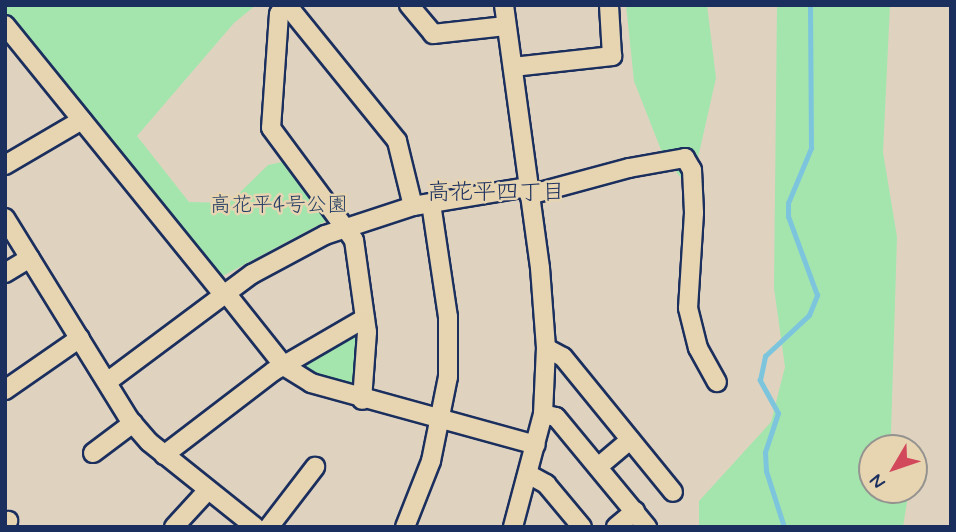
<!DOCTYPE html>
<meta charset="utf-8">
<style>
body{margin:0}
#map{position:relative;width:956px;height:532px;overflow:hidden;background:#dfd3c0;font-family:Mynerve,"Klee One",sans-serif}
div>[style]{position:absolute}
.green>*{inset:0;background:#a4e5ae}
.stream>*{height:5px;margin:-2.5px;padding:0 2.5px;transform-origin:2.5px;border-radius:2.5px;background:#7cc5dd}
.roads{filter:drop-shadow(2px 0 #1b2f5e) drop-shadow(-2px 0 #1b2f5e) drop-shadow(0 2px #1b2f5e) drop-shadow(0 -2px #1b2f5e)}
.minor>*{height:18px;margin:-9px;padding:0 9px;transform-origin:9px;border-radius:9px;background:#e7d5b2}
span{translate:-50% -50%;white-space:nowrap;text-align:center;line-height:1.15;-webkit-text-stroke:5px #e7d5b2;paint-order:stroke}
.park-label{font-size:21px;color:#294166}
.neighbourhood-label{font-size:23px;color:#1b2f5e}
.frame{position:absolute;inset:0;border:7px solid #1b2f5e;pointer-events:none}
.north{position:absolute;left:858px;top:434px;width:70px;height:70px;box-sizing:border-box;background:#e7d5b2;border:2px solid #959390;border-radius:50%;rotate:231deg;font-size:19px;font-weight:700;line-height:28px;text-align:center;color:#1b2f5e}
.north::after{content:'';display:block;margin:auto;width:24px;height:32px;background:#d1495b;clip-path:polygon(50% 0,100% 100%,50% 72%,0 100%)}
</style>
<div id="map">
<div class="green">
<div style="clip-path:polygon(5px 5px,256px 5px,234px 23px,137px 136px,189px 202px,229px 203px,268px 165px,287px 161px,330px 215px,328px 220px,217px 279px,5px 16px)"></div>
<div style="clip-path:polygon(626px 5px,707px 5px,716px 78px,698px 158px,681px 178px,663px 155px,634px 81px)"></div>
<div style="clip-path:polygon(777px 5px,890px 5px,883px 152px,897px 237px,891px 433px,896px 448px,872px 448px,872px 490px,909px 490px,903px 527px,699px 527px,699px 501px,771px 422px,785px 367px,774px 288px)"></div>
<div style="clip-path:polygon(354px 329px,361px 332px,359px 386px,351px 391px,300px 371px,299px 363px)"></div>
</div>
<div class="stream">
<div style="left:784px;top:527px;width:59px;rotate:-107.8deg"></div>
<div style="left:766px;top:471px;width:19px;rotate:-93deg"></div>
<div style="left:765px;top:452px;width:41px;rotate:-71.6deg"></div>
<div style="left:778px;top:413px;width:38px;rotate:-119deg"></div>
<div style="left:760px;top:380px;width:25px;rotate:-78deg"></div>
<div style="left:765px;top:356px;width:60px;rotate:-43deg"></div>
<div style="left:809px;top:315px;width:22px;rotate:-68deg"></div>
<div style="left:817px;top:295px;width:84px;rotate:-110.2deg"></div>
<div style="left:788px;top:216px;width:13px;rotate:-90deg"></div>
<div style="left:788px;top:203px;width:60px;rotate:-67.3deg"></div>
<div style="left:811px;top:148px;width:143px;rotate:-90.4deg"></div>
</div>
<div class="roads">
<div class="minor">
<div style="left:284px;top:5px;width:10px;rotate:119deg"></div>
<div style="left:279px;top:14px;width:114px;rotate:94deg"></div>
<div style="left:271px;top:128px;width:139px;rotate:53.5deg"></div>
<div style="left:354px;top:240px;width:93px;rotate:82deg"></div>
<div style="left:367px;top:332px;width:68px;rotate:94.2deg"></div>
<div style="left:287px;top:5px;width:175px;rotate:51deg"></div>
<div style="left:397px;top:141px;width:67px;rotate:76.2deg"></div>
<div style="left:409px;top:5px;width:38px;rotate:50deg"></div>
<div style="left:433px;top:34px;width:73px;rotate:-6.3deg"></div>
<div style="left:504px;top:5px;width:265px;rotate:82.2deg"></div>
<div style="left:540px;top:268px;width:80px;rotate:85.7deg"></div>
<div style="left:546px;top:348px;width:66px;rotate:92.6deg"></div>
<div style="left:543px;top:414px;width:117px;rotate:104.9deg"></div>
<div style="left:5px;top:25px;width:348px;rotate:51deg"></div>
<div style="left:513px;top:67px;width:100px;rotate:-6.3deg"></div>
<div style="left:612px;top:56px;width:51px;rotate:-93.4deg"></div>
<div style="left:5px;top:165px;width:89px;rotate:-30.3deg"></div>
<div style="left:529px;top:195px;width:104px;rotate:-15.1deg"></div>
<div style="left:629px;top:168px;width:57px;rotate:-10.1deg"></div>
<div style="left:685px;top:158px;width:14px;rotate:60deg"></div>
<div style="left:692px;top:170px;width:43px;rotate:87.3deg"></div>
<div style="left:694px;top:213px;width:95px;rotate:93.6deg"></div>
<div style="left:688px;top:308px;width:41px;rotate:76deg"></div>
<div style="left:698px;top:348px;width:39px;rotate:61deg"></div>
<div style="left:5px;top:218px;width:236px;rotate:58.3deg"></div>
<div style="left:129px;top:419px;width:30px;rotate:49deg"></div>
<div style="left:149px;top:442px;width:136px;rotate:38.7deg"></div>
<div style="left:5px;top:273px;width:29px;rotate:-31deg"></div>
<div style="left:226px;top:293px;width:93px;rotate:51.5deg"></div>
<div style="left:284px;top:366px;width:32px;rotate:32deg"></div>
<div style="left:311px;top:383px;width:233px;rotate:15.4deg"></div>
<div style="left:546px;top:348px;width:19px;rotate:28deg"></div>
<div style="left:563px;top:357px;width:174px;rotate:50.8deg"></div>
<div style="left:107px;top:382px;width:181px;rotate:-36.7deg"></div>
<div style="left:252px;top:274px;width:83px;rotate:-28.1deg"></div>
<div style="left:325px;top:235px;width:93px;rotate:-18.2deg"></div>
<div style="left:413px;top:206px;width:117px;rotate:-9.4deg"></div>
<div style="left:5px;top:390px;width:91px;rotate:-34.7deg"></div>
<div style="left:543px;top:414px;width:13px;rotate:13deg"></div>
<div style="left:556px;top:417px;width:143px;rotate:50.4deg"></div>
<div style="left:93px;top:453px;width:50px;rotate:-36.9deg"></div>
<div style="left:164px;top:455px;width:138px;rotate:-37.4deg"></div>
<div style="left:274px;top:371px;width:105px;rotate:-30.2deg"></div>
<div style="left:598px;top:467px;width:42px;rotate:-40.2deg"></div>
<div style="left:528px;top:474px;width:21px;rotate:29deg"></div>
<div style="left:546px;top:484px;width:56px;rotate:50.1deg"></div>
<div style="left:5px;top:523px;width:4px;rotate:-34deg"></div>
<div style="left:174px;top:527px;width:50px;rotate:-47.4deg"></div>
<div style="left:269px;top:527px;width:76px;rotate:-52.5deg"></div>
<div style="left:405px;top:527px;width:71px;rotate:-68.5deg"></div>
<div style="left:431px;top:461px;width:86px;rotate:-78.6deg"></div>
<div style="left:448px;top:377px;width:60px;rotate:-90deg"></div>
<div style="left:448px;top:317px;width:115px;rotate:-98.5deg"></div>
<div style="left:616px;top:527px;width:25px;rotate:-40deg"></div>
</div>
</div>
<div class="park-label">
<span style="left:279px;top:205px">高花平4号公園</span>
</div>
<div class="neighbourhood-label">
<span style="left:496px;top:193px">高花平四丁目</span>
</div>
<div class="frame"></div>
<div class="north">N</div>
</div>
